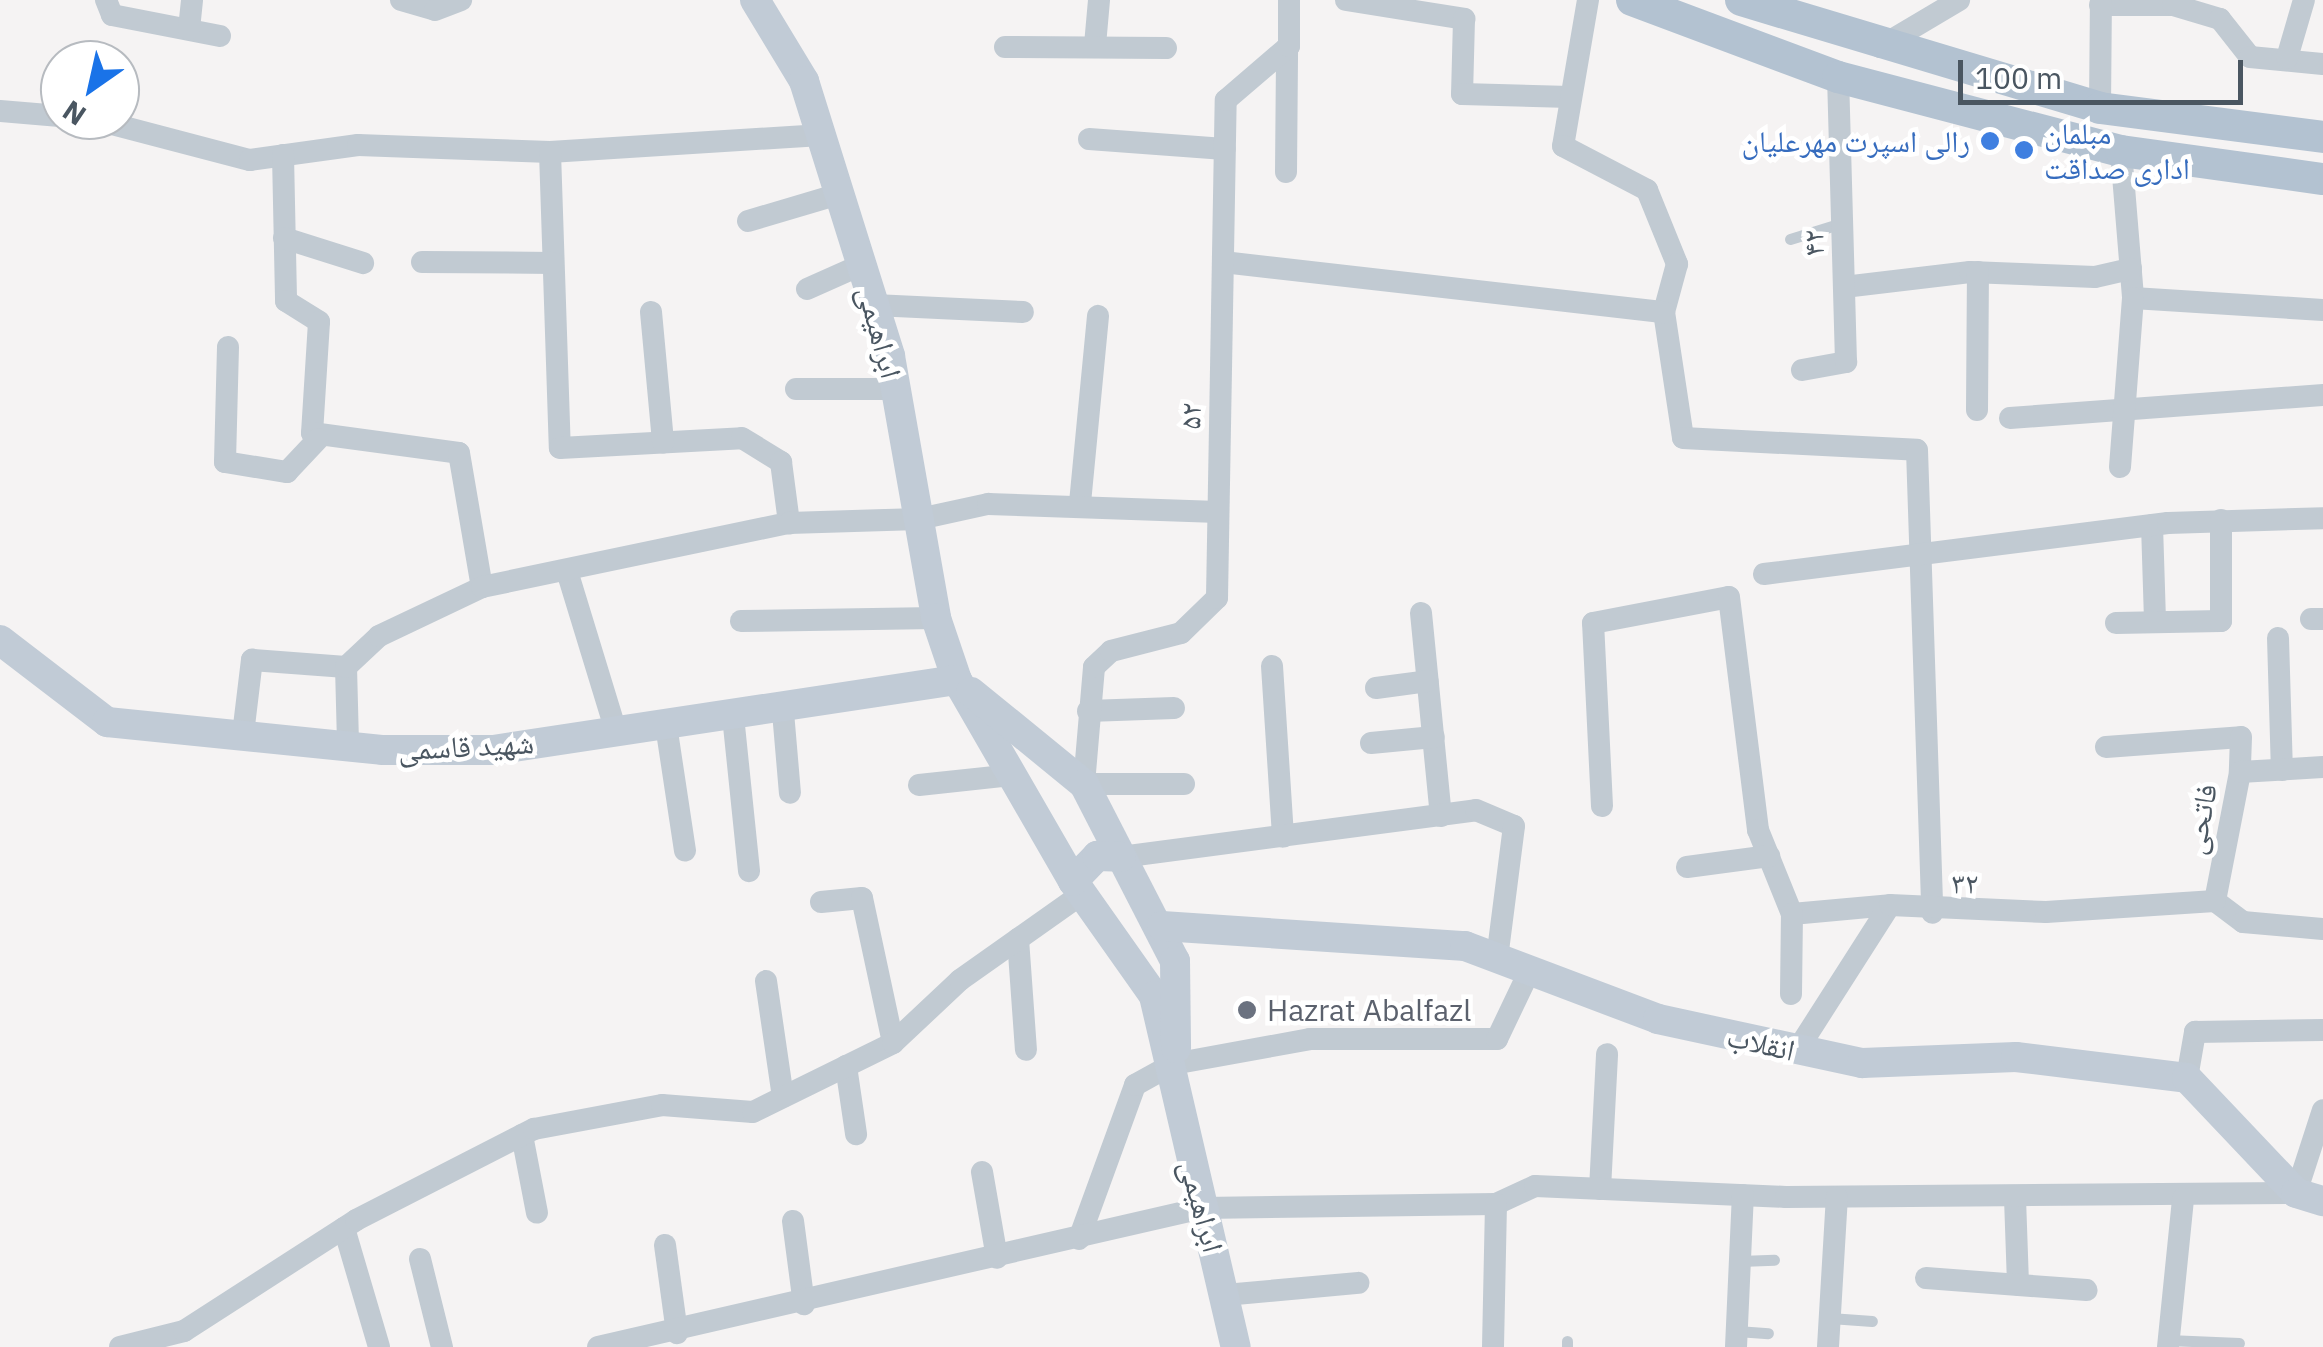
<!DOCTYPE html>
<meta charset="utf-8">
<style>
body{margin:0}
#map{position:relative;width:2323px;height:1347px;overflow:hidden;background:#f5f3f3;font-family:"IBM Plex Sans","Noto Naskh Arabic",sans-serif}
div>[style]{position:absolute}
.lane>*{height:11px;margin:-5.5px;padding:0 5.5px;transform-origin:5.5px;border-radius:5.5px;background:#c1cad2}
.street>*{height:22px;margin:-11px;padding:0 11px;transform-origin:11px;border-radius:11px;background:#c1cad2}
.secondary>*{height:30px;margin:-15px;padding:0 15px;transform-origin:15px;border-radius:15px;background:#c1cbd6}
.primary>*{height:32px;margin:-16px;padding:0 16px;transform-origin:16px;border-radius:16px;background:#b3c2d1}
.dots>*{width:28px;height:28px;translate:-50% -50%;box-sizing:border-box;border:5px solid #fff;border-radius:50%}
span{translate:-50% -50%;white-space:nowrap;text-align:center;line-height:1.15;-webkit-text-stroke:9px #fff;paint-order:stroke}
.shop-label{font-size:30px;color:#366cbe}
.left{translate:0 -50%;text-align:left}
.right{translate:-100% -50%;text-align:right}
.street-label{font-size:30px;color:#4a5661}
.worship-label{font-size:30px;color:#5b616d}
.north{position:absolute;left:40px;top:40px;width:100px;height:100px;box-sizing:border-box;background:#fff;border:2px solid #b7bbc0;border-radius:50%;rotate:214deg;font-size:28px;font-weight:700;line-height:40px;text-align:center;color:#4a5661}
.north::after{content:'';display:block;margin:auto;width:35px;height:45px;background:#1a73e8;clip-path:polygon(50% 0,100% 100%,50% 72%,0 100%)}
.scale{position:absolute;left:1958px;top:60px;width:285px;height:45px;box-sizing:border-box;border:5px solid #4a5661;border-top:0;padding-left:12px;font-size:30px;line-height:35px;white-space:nowrap;color:#4a5661;-webkit-text-stroke:8px #fff;paint-order:stroke}
</style>
<div id="map">
<div class="lane">
<div style="left:1790px;top:239px;width:54px;rotate:-17.1deg"></div>
<div style="left:1740px;top:1261px;width:34px;rotate:-2deg"></div>
<div style="left:1830px;top:1318px;width:42px;rotate:4.1deg"></div>
<div style="left:1737px;top:1331px;width:31px;rotate:4deg"></div>
<div style="left:2168px;top:1340px;width:71px;rotate:2.4deg"></div>
<div style="left:1567px;top:1347px;width:6px;rotate:-90deg"></div>
</div>
<div class="street">
<div style="left:106px;top:0;width:16px;rotate:68deg"></div>
<div style="left:112px;top:15px;width:110px;rotate:11deg"></div>
<div style="left:401px;top:0;width:35px;rotate:16deg"></div>
<div style="left:435px;top:10px;width:28px;rotate:-21deg"></div>
<div style="left:1346px;top:0;width:120px;rotate:9.1deg"></div>
<div style="left:1464px;top:19px;width:75px;rotate:91.5deg"></div>
<div style="left:1462px;top:94px;width:108px;rotate:1.6deg"></div>
<div style="left:1588px;top:0;width:148px;rotate:99.7deg"></div>
<div style="left:1563px;top:146px;width:95px;rotate:27.6deg"></div>
<div style="left:1647px;top:190px;width:80px;rotate:67.9deg"></div>
<div style="left:1677px;top:264px;width:50px;rotate:105.2deg"></div>
<div style="left:1664px;top:312px;width:127px;rotate:81.4deg"></div>
<div style="left:1683px;top:438px;width:234px;rotate:2.9deg"></div>
<div style="left:1917px;top:450px;width:463px;rotate:88.1deg"></div>
<div style="left:2100px;top:5px;width:73px"></div>
<div style="left:2173px;top:5px;width:49px;rotate:16.6deg"></div>
<div style="left:2220px;top:19px;width:48px;rotate:51.7deg"></div>
<div style="left:2250px;top:57px;width:73px;rotate:5.5deg"></div>
<div style="left:189px;top:29px;width:29px;rotate:-84deg"></div>
<div style="left:1095px;top:45px;width:45px;rotate:-84.9deg"></div>
<div style="left:1005px;top:47px;width:161px;rotate:0.4deg"></div>
<div style="left:1880px;top:47px;width:92px;rotate:-30.7deg"></div>
<div style="left:2287px;top:58px;width:60px;rotate:-73.7deg"></div>
<div style="left:2100px;top:108px;width:108px;rotate:-89.5deg"></div>
<div style="left:0;top:111px;width:60px;rotate:4.8deg"></div>
<div style="left:97px;top:120px;width:158px;rotate:14.7deg"></div>
<div style="left:250px;top:160px;width:109px;rotate:-7.9deg"></div>
<div style="left:358px;top:145px;width:192px;rotate:2.1deg"></div>
<div style="left:550px;top:152px;width:272px;rotate:-3.6deg"></div>
<div style="left:1089px;top:139px;width:136px;rotate:4.2deg"></div>
<div style="left:2121px;top:151px;width:147px;rotate:85.3deg"></div>
<div style="left:2133px;top:298px;width:190px;rotate:3.6deg"></div>
<div style="left:550px;top:152px;width:296px;rotate:88.1deg"></div>
<div style="left:560px;top:448px;width:182px;rotate:-3.1deg"></div>
<div style="left:742px;top:438px;width:46px;rotate:31.6deg"></div>
<div style="left:781px;top:462px;width:62px;rotate:82.5deg"></div>
<div style="left:283px;top:155px;width:146px;rotate:88.8deg"></div>
<div style="left:286px;top:301px;width:39px;rotate:32deg"></div>
<div style="left:319px;top:322px;width:111px;rotate:93.6deg"></div>
<div style="left:312px;top:433px;width:148px;rotate:7.7deg"></div>
<div style="left:459px;top:453px;width:136px;rotate:80.3deg"></div>
<div style="left:1286px;top:172px;width:125px;rotate:-89.5deg"></div>
<div style="left:748px;top:221px;width:95px;rotate:-16.5deg"></div>
<div style="left:284px;top:238px;width:83px;rotate:17.6deg"></div>
<div style="left:422px;top:262px;width:131px;rotate:0.4deg"></div>
<div style="left:1223px;top:262px;width:444px;rotate:6.5deg"></div>
<div style="left:1844px;top:287px;width:127px;rotate:-6.8deg"></div>
<div style="left:1970px;top:272px;width:125px;rotate:2.3deg"></div>
<div style="left:2095px;top:277px;width:37px;rotate:-13deg"></div>
<div style="left:807px;top:289px;width:59px;rotate:-24deg"></div>
<div style="left:874px;top:305px;width:149px;rotate:2.7deg"></div>
<div style="left:651px;top:312px;width:131px;rotate:84.7deg"></div>
<div style="left:228px;top:347px;width:115px;rotate:91.5deg"></div>
<div style="left:225px;top:462px;width:63px;rotate:9.2deg"></div>
<div style="left:287px;top:472px;width:45px;rotate:-46.8deg"></div>
<div style="left:1802px;top:370px;width:45px;rotate:-10.3deg"></div>
<div style="left:1846px;top:362px;width:285px;rotate:-91.6deg"></div>
<div style="left:796px;top:389px;width:100px"></div>
<div style="left:1977px;top:410px;width:138px;rotate:-89.6deg"></div>
<div style="left:2010px;top:418px;width:314px;rotate:-4.2deg"></div>
<div style="left:2120px;top:467px;width:169px;rotate:-85.6deg"></div>
<div style="left:1080px;top:503px;width:188px;rotate:-84.5deg"></div>
<div style="left:2152px;top:525px;width:97px;rotate:88.2deg"></div>
<div style="left:567px;top:571px;width:167px;rotate:73deg"></div>
<div style="left:1764px;top:574px;width:407px;rotate:-7.2deg"></div>
<div style="left:2168px;top:523px;width:155px;rotate:-1.8deg"></div>
<div style="left:1421px;top:613px;width:204px;rotate:84.4deg"></div>
<div style="left:2311px;top:619px;width:12px"></div>
<div style="left:741px;top:621px;width:195px;rotate:-0.9deg"></div>
<div style="left:2116px;top:623px;width:105px;rotate:-1.1deg"></div>
<div style="left:2221px;top:621px;width:101px;rotate:-90deg"></div>
<div style="left:2278px;top:638px;width:132px;rotate:88.3deg"></div>
<div style="left:1272px;top:666px;width:171px;rotate:86.3deg"></div>
<div style="left:1376px;top:688px;width:52px;rotate:-7.7deg"></div>
<div style="left:1088px;top:711px;width:86px;rotate:-2deg"></div>
<div style="left:783px;top:712px;width:81px;rotate:85.1deg"></div>
<div style="left:733px;top:716px;width:156px;rotate:84.1deg"></div>
<div style="left:666px;top:725px;width:127px;rotate:81.4deg"></div>
<div style="left:243px;top:734px;width:75px;rotate:-83.1deg"></div>
<div style="left:252px;top:660px;width:94px;rotate:4.3deg"></div>
<div style="left:348px;top:743px;width:76px;rotate:-91.5deg"></div>
<div style="left:346px;top:667px;width:45px;rotate:-43.2deg"></div>
<div style="left:379px;top:636px;width:114px;rotate:-25.4deg"></div>
<div style="left:482px;top:587px;width:314px;rotate:-11.8deg"></div>
<div style="left:789px;top:523px;width:130px;rotate:-1.8deg"></div>
<div style="left:919px;top:519px;width:71px;rotate:-12.3deg"></div>
<div style="left:988px;top:504px;width:230px;rotate:2deg"></div>
<div style="left:1371px;top:743px;width:63px;rotate:-5.4deg"></div>
<div style="left:2106px;top:747px;width:135px;rotate:-4.2deg"></div>
<div style="left:2241px;top:737px;width:35px;rotate:92deg"></div>
<div style="left:1184px;top:784px;width:100px;rotate:180deg"></div>
<div style="left:1084px;top:784px;width:117px;rotate:-85.1deg"></div>
<div style="left:1094px;top:667px;width:23px;rotate:-43deg"></div>
<div style="left:1111px;top:651px;width:72px;rotate:-14.4deg"></div>
<div style="left:1181px;top:633px;width:50px;rotate:-44.2deg"></div>
<div style="left:1217px;top:598px;width:498px;rotate:-89deg"></div>
<div style="left:1226px;top:100px;width:83px;rotate:-40.6deg"></div>
<div style="left:1289px;top:46px;width:46px;rotate:-90deg"></div>
<div style="left:919px;top:785px;width:95px;rotate:-6.1deg"></div>
<div style="left:1602px;top:806px;width:183px;rotate:-92.8deg"></div>
<div style="left:1593px;top:623px;width:138px;rotate:-10.8deg"></div>
<div style="left:1729px;top:597px;width:235px;rotate:82.9deg"></div>
<div style="left:1758px;top:830px;width:91px;rotate:68deg"></div>
<div style="left:1792px;top:914px;width:98px;rotate:-5.2deg"></div>
<div style="left:1121px;top:857px;width:358px;rotate:-7.5deg"></div>
<div style="left:1476px;top:810px;width:41px;rotate:22.8deg"></div>
<div style="left:1514px;top:826px;width:133px;rotate:97.3deg"></div>
<div style="left:1687px;top:867px;width:83px;rotate:-7.6deg"></div>
<div style="left:2215px;top:901px;width:131px;rotate:-79deg"></div>
<div style="left:2240px;top:772px;width:83px;rotate:-3.4deg"></div>
<div style="left:2215px;top:901px;width:35px;rotate:37deg"></div>
<div style="left:2243px;top:922px;width:80px;rotate:5deg"></div>
<div style="left:821px;top:902px;width:41px;rotate:-5.6deg"></div>
<div style="left:862px;top:898px;width:148px;rotate:77.9deg"></div>
<div style="left:1018px;top:939px;width:111px;rotate:85.9deg"></div>
<div style="left:766px;top:981px;width:117px;rotate:81.7deg"></div>
<div style="left:1791px;top:994px;width:80px;rotate:-89.3deg"></div>
<div style="left:1796px;top:1052px;width:174px;rotate:-57.4deg"></div>
<div style="left:1890px;top:905px;width:156px;rotate:2.6deg"></div>
<div style="left:2046px;top:912px;width:169px;rotate:-3.7deg"></div>
<div style="left:846px;top:1066px;width:69px;rotate:81.6deg"></div>
<div style="left:2187px;top:1078px;width:47px;rotate:-80.1deg"></div>
<div style="left:2195px;top:1032px;width:128px;rotate:-0.9deg"></div>
<div style="left:522px;top:1135px;width:79px;rotate:79.1deg"></div>
<div style="left:982px;top:1172px;width:87px;rotate:80.1deg"></div>
<div style="left:1600px;top:1189px;width:135px;rotate:-87deg"></div>
<div style="left:2015px;top:1198px;width:87px;rotate:88deg"></div>
<div style="left:793px;top:1221px;width:84px;rotate:82.5deg"></div>
<div style="left:344px;top:1228px;width:124px;rotate:73.6deg"></div>
<div style="left:1079px;top:1239px;width:164px;rotate:-70deg"></div>
<div style="left:1135px;top:1085px;width:43px;rotate:-28.9deg"></div>
<div style="left:1173px;top:1064px;width:139px;rotate:-10.3deg"></div>
<div style="left:1310px;top:1039px;width:187px"></div>
<div style="left:1497px;top:1039px;width:72px;rotate:-64.5deg"></div>
<div style="left:665px;top:1245px;width:89px;rotate:82.2deg"></div>
<div style="left:420px;top:1259px;width:91px;rotate:76deg"></div>
<div style="left:1926px;top:1278px;width:161px;rotate:4.3deg"></div>
<div style="left:1225px;top:1295px;width:134px;rotate:-5.2deg"></div>
<div style="left:120px;top:1347px;width:66px;rotate:-14deg"></div>
<div style="left:184px;top:1331px;width:205px;rotate:-32.8deg"></div>
<div style="left:356px;top:1220px;width:200px;rotate:-27.1deg"></div>
<div style="left:534px;top:1129px;width:130px;rotate:-10.6deg"></div>
<div style="left:662px;top:1105px;width:91px;rotate:4.4deg"></div>
<div style="left:753px;top:1112px;width:156px;rotate:-26.2deg"></div>
<div style="left:893px;top:1043px;width:92px;rotate:-43.2deg"></div>
<div style="left:960px;top:980px;width:149px;rotate:-35.2deg"></div>
<div style="left:598px;top:1347px;width:620px;rotate:-12.96deg"></div>
<div style="left:1202px;top:1208px;width:294px;rotate:-0.8deg"></div>
<div style="left:1496px;top:1204px;width:43px;rotate:-24.8deg"></div>
<div style="left:1535px;top:1186px;width:251px;rotate:2.5deg"></div>
<div style="left:1786px;top:1197px;width:510px;rotate:-0.45deg"></div>
<div style="left:2296px;top:1193px;width:87px;rotate:-72deg"></div>
<div style="left:1493px;top:1347px;width:143px;rotate:-88.8deg"></div>
<div style="left:1736px;top:1347px;width:152px;rotate:-87.4deg"></div>
<div style="left:1828px;top:1347px;width:150px;rotate:-86.6deg"></div>
<div style="left:2168px;top:1347px;width:149px;rotate:-84.2deg"></div>
</div>
<div class="secondary">
<div style="left:755px;top:0;width:95px;rotate:58.8deg"></div>
<div style="left:804px;top:81px;width:288px;rotate:72.6deg"></div>
<div style="left:890px;top:356px;width:266px;rotate:80deg"></div>
<div style="left:936px;top:618px;width:65px;rotate:71.3deg"></div>
<div style="left:957px;top:680px;width:232px;rotate:60deg"></div>
<div style="left:1073px;top:881px;width:141px;rotate:54.8deg"></div>
<div style="left:1154px;top:996px;width:360px;rotate:76.9deg"></div>
<div style="left:0;top:640px;width:135px;rotate:37.5deg"></div>
<div style="left:107px;top:722px;width:276px;rotate:5.8deg"></div>
<div style="left:382px;top:750px;width:111px"></div>
<div style="left:493px;top:750px;width:469px;rotate:-8.6deg"></div>
<div style="left:971px;top:692px;width:146px;rotate:39.2deg"></div>
<div style="left:1084px;top:784px;width:199px;rotate:62.8deg"></div>
<div style="left:1175px;top:961px;width:87px;rotate:89.3deg"></div>
<div style="left:1073px;top:881px;width:35px;rotate:-46deg"></div>
<div style="left:1097px;top:856px;width:24px;rotate:2deg"></div>
<div style="left:1162px;top:926px;width:304px;rotate:3.8deg"></div>
<div style="left:1465px;top:946px;width:206px;rotate:20.7deg"></div>
<div style="left:1658px;top:1019px;width:209px;rotate:12.2deg"></div>
<div style="left:1862px;top:1063px;width:154px;rotate:-2.2deg"></div>
<div style="left:2016px;top:1057px;width:172px;rotate:7deg"></div>
<div style="left:2187px;top:1078px;width:158px;rotate:46.5deg"></div>
<div style="left:2296px;top:1193px;width:28px;rotate:17deg"></div>
</div>
<div class="primary">
<div style="left:1632px;top:0;width:220px;rotate:20.5deg"></div>
<div style="left:1838px;top:77px;width:293px;rotate:14.7deg"></div>
<div style="left:2121px;top:151px;width:204px;rotate:7.9deg"></div>
<div style="left:1741px;top:0;width:375px;rotate:16.7deg"></div>
<div style="left:2100px;top:108px;width:225px;rotate:7.4deg"></div>
</div>
<div class="dots">
<div style="left:1990px;top:141px;background:#3f7fe0"></div>
<div style="left:2024px;top:150px;background:#3f7fe0"></div>
<div style="left:1247px;top:1010px;background:#6b7280"></div>
</div>
<div class="shop-label">
<span class="left" style="left:2044px;top:150px">مبلمان<br>اداری صداقت</span>
<span class="right" style="left:1970px;top:141px">رالی اسپرت مهرعلیان</span>
</div>
<div class="street-label">
<span style="left:1813px;top:243px;rotate:-92deg">۴۲</span>
<span style="left:880px;top:332px;rotate:75deg">ابراهیمی</span>
<span style="left:1190px;top:416px;rotate:-89deg">۵۲</span>
<span style="left:466px;top:746px;rotate:-3deg">شهید قاسمی</span>
<span style="left:2200px;top:819px;rotate:-79deg">فاتحی</span>
<span style="left:1965px;top:883px">۳۲</span>
<span style="left:1761px;top:1043px;rotate:13deg">انقلاب</span>
<span style="left:1202px;top:1206px;rotate:75deg">ابراهیمی</span>
</div>
<div class="worship-label">
<span class="left" style="left:1267px;top:1010px">Hazrat Abalfazl</span>
</div>
<div class="north">N</div>
<div class="scale">100 m</div>
</div>
